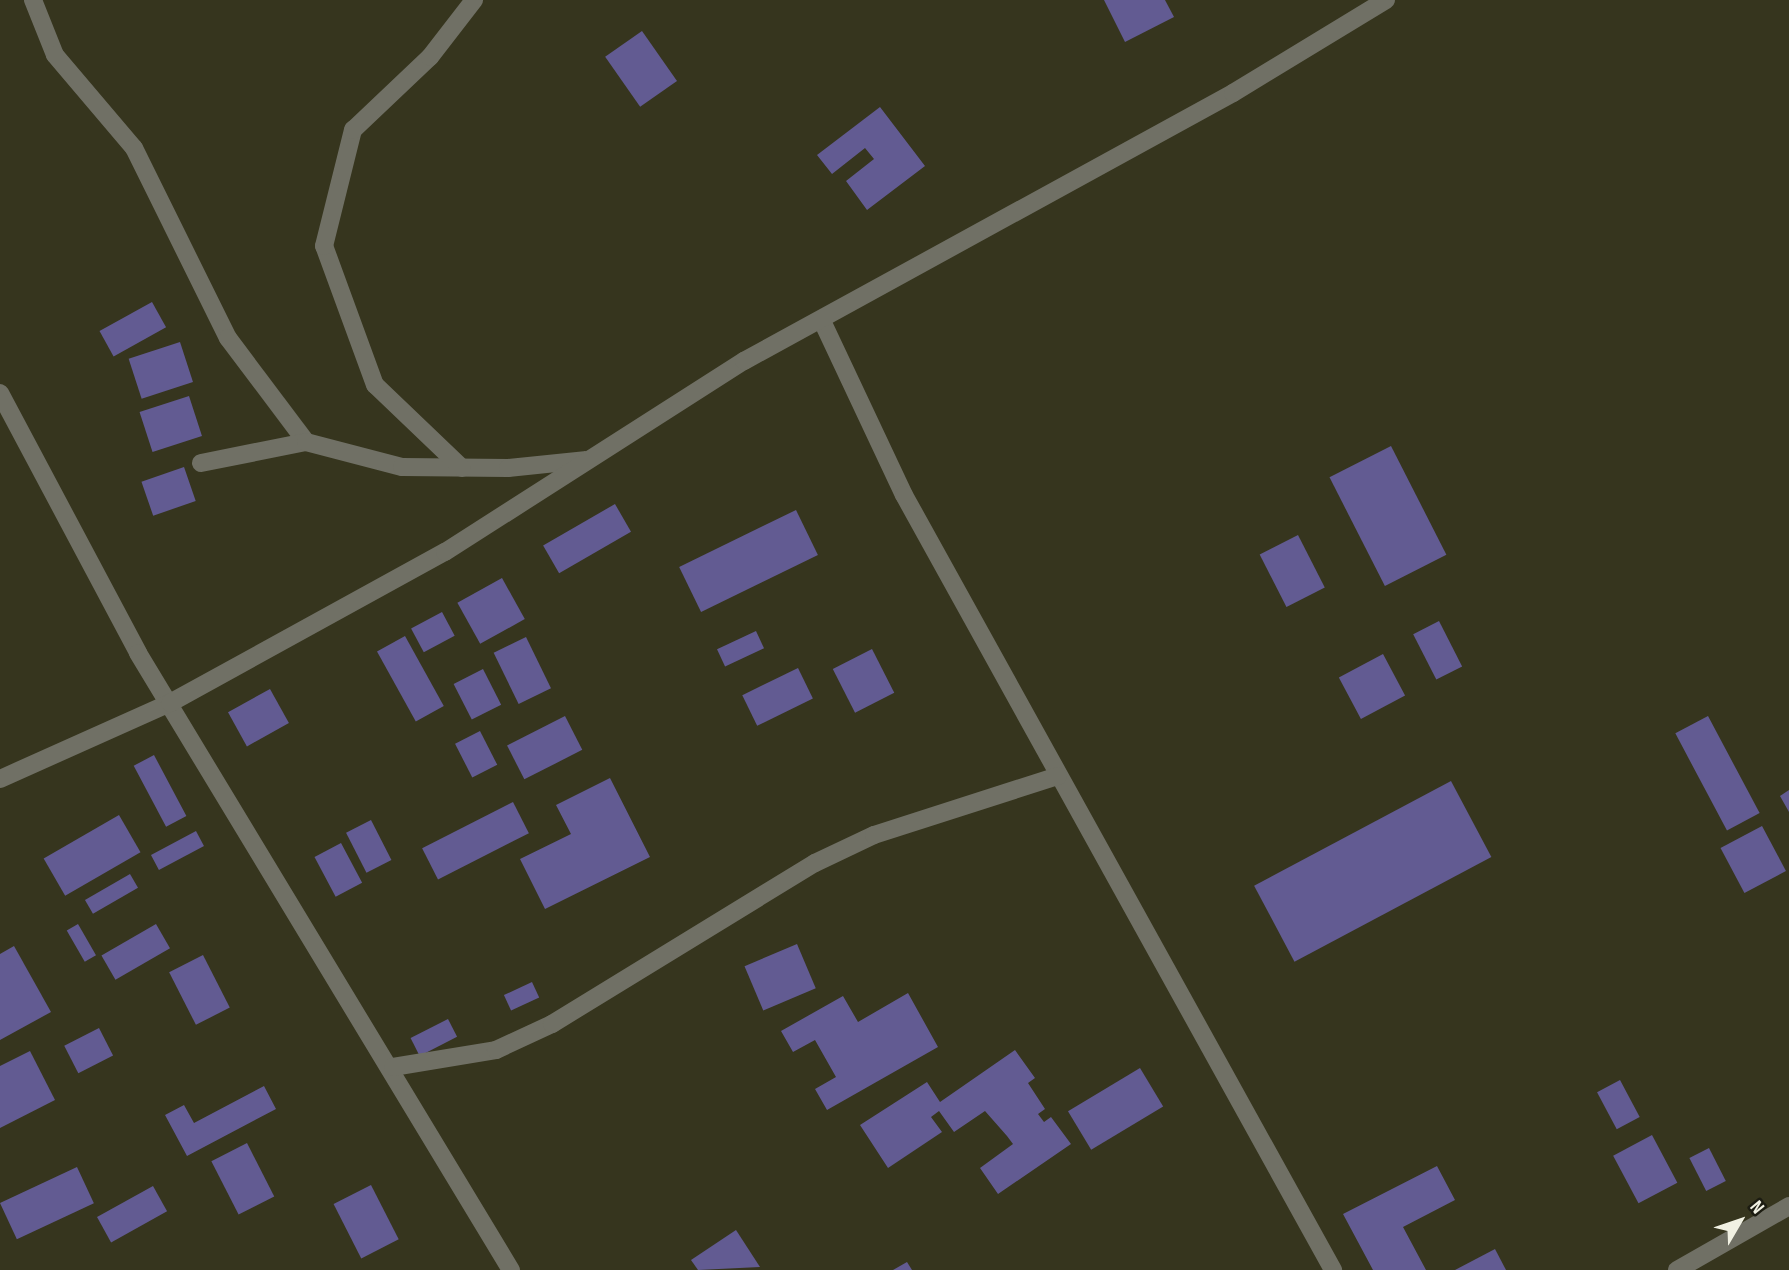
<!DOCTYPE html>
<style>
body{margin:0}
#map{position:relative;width:1789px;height:1270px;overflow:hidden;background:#36351e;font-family:"Sofia Sans Condensed",sans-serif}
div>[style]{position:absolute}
.building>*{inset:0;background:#625b92;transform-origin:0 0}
.minor>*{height:18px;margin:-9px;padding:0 9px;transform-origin:9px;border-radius:9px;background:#707065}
.tertiary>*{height:18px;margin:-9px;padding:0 9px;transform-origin:9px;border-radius:9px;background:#707065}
span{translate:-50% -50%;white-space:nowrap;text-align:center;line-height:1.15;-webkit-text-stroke:7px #1c1c12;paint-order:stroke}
.north{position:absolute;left:1705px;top:1186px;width:70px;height:70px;-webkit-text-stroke:5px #1c1c12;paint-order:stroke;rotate:51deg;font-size:19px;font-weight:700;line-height:28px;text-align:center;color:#f1f1e3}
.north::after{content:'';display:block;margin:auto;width:24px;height:32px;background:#f1f1e3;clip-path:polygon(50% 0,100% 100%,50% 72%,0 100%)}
</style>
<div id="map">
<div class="building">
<div style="clip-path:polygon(1104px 0,1165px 0,1174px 17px,1125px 42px)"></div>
<div style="left:642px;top:31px;width:61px;height:45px;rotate:55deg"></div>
<div style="clip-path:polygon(880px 107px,925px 166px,867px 210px,846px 181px,874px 159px,865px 148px,832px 174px,817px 155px)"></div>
<div style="left:152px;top:302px;width:29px;height:60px;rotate:61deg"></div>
<div style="left:180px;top:342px;width:42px;height:54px;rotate:72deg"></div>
<div style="left:189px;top:396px;width:42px;height:52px;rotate:72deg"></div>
<div style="left:1391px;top:446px;width:122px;height:69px;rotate:63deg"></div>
<div style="left:184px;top:467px;width:36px;height:45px;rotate:71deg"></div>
<div style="left:615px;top:504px;width:32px;height:83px;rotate:60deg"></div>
<div style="left:796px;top:510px;width:50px;height:130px;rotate:64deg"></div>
<div style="left:1298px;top:535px;width:59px;height:43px;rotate:63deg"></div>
<div style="left:502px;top:578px;width:47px;height:51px;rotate:61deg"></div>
<div style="left:442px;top:612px;width:27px;height:35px;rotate:62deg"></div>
<div style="left:1439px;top:621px;width:51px;height:29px;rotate:63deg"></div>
<div style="left:756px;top:631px;width:19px;height:43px;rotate:65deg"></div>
<div style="left:405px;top:636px;width:80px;height:32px;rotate:61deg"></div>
<div style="left:526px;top:637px;width:57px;height:36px;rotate:64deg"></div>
<div style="left:872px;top:649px;width:49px;height:44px;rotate:63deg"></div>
<div style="left:1383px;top:654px;width:47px;height:50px;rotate:62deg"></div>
<div style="left:798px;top:668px;width:34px;height:62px;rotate:64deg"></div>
<div style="left:483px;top:669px;width:40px;height:33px;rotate:63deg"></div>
<div style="left:270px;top:689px;width:39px;height:48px;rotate:61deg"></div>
<div style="left:565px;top:716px;width:38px;height:65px;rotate:63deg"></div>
<div style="left:1708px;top:716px;width:110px;height:37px;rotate:62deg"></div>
<div style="left:480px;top:731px;width:38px;height:28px;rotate:63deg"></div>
<div style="left:154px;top:755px;width:69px;height:23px;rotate:62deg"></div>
<div style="clip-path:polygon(610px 778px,650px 857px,545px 909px,520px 859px,571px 834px,556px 805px)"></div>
<div style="left:1451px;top:781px;width:86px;height:223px;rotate:62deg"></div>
<div style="clip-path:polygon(1789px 790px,1789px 812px,1780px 796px)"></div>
<div style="left:513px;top:802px;width:35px;height:102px;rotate:63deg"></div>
<div style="left:119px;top:815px;width:43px;height:87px;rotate:60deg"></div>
<div style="left:371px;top:820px;width:45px;height:28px;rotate:63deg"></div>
<div style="left:1762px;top:826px;width:51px;height:47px;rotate:62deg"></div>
<div style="left:196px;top:831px;width:17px;height:51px;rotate:62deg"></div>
<div style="left:341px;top:843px;width:45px;height:30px;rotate:62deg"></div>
<div style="left:130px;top:874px;width:16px;height:52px;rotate:60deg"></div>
<div style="left:78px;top:924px;width:36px;height:13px;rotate:60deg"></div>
<div style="left:156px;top:924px;width:28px;height:63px;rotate:60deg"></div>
<div style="left:797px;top:944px;width:48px;height:57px;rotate:67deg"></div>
<div style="clip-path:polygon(14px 946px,51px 1012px,0 1040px,0 954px)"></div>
<div style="left:203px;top:955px;width:59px;height:38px;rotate:63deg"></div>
<div style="left:532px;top:982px;width:17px;height:31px;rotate:65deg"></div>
<div style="clip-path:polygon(908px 993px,938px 1047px,827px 1110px,815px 1089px,836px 1077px,815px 1040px,793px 1052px,781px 1031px,843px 996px,858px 1022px)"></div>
<div style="left:448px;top:1019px;width:20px;height:42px;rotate:63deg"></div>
<div style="left:99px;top:1028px;width:31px;height:39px;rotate:63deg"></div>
<div style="clip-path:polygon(1015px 1050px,1035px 1078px,1028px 1083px,1045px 1109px,1038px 1114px,1044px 1122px,1051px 1117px,1071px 1144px,998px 1194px,980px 1168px,1013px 1144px,1007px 1136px,985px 1111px,954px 1132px,939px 1111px,931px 1117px,942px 1132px,888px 1168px,860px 1125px,927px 1082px,940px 1102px)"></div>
<div style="clip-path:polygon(30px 1051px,55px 1100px,0 1128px,0 1066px)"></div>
<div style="left:1140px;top:1068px;width:45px;height:84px;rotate:59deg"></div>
<div style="left:1620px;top:1080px;width:42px;height:26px;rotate:62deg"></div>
<div style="clip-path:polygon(264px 1086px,276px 1109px,187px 1156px,165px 1115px,184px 1105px,194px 1123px)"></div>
<div style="left:1652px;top:1135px;width:54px;height:44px;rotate:62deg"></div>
<div style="left:247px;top:1143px;width:60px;height:40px;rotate:63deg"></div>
<div style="left:1709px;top:1148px;width:37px;height:22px;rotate:63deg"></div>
<div style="clip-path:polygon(1437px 1166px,1455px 1200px,1403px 1227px,1426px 1270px,1373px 1270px,1343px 1214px)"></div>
<div style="left:77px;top:1167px;width:40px;height:85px;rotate:65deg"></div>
<div style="left:371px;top:1185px;width:61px;height:42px;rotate:63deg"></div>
<div style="left:153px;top:1186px;width:29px;height:64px;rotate:61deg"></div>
<div style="clip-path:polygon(736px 1230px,760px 1267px,698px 1270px,691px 1260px)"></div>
<div style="clip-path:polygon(1495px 1249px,1506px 1270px,1455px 1270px)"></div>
<div style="clip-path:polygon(907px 1262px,912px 1270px,893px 1270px)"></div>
</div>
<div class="minor">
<div style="left:33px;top:0;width:59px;rotate:68.2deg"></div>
<div style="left:55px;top:55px;width:122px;rotate:49.7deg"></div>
<div style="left:134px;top:148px;width:212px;rotate:63.7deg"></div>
<div style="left:228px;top:338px;width:130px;rotate:53.1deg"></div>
<div style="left:823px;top:323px;width:190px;rotate:64.8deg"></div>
<div style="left:904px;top:495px;width:886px;rotate:61.03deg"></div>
<div style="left:0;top:393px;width:294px;rotate:62deg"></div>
<div style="left:138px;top:653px;width:721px;rotate:58.85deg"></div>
<div style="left:201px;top:463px;width:107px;rotate:-11.3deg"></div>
<div style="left:306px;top:442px;width:99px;rotate:14.6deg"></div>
<div style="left:402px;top:467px;width:106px;rotate:0.5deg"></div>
<div style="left:508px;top:468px;width:77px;rotate:-5.9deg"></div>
<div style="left:462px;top:468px;width:120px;rotate:-136.3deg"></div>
<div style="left:375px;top:385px;width:148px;rotate:-110.1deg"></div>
<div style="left:324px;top:246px;width:120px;rotate:-76deg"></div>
<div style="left:353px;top:130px;width:106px;rotate:-43.5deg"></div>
<div style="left:430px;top:57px;width:72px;rotate:-52.3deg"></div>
<div style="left:0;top:779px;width:186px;rotate:-24.1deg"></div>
<div style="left:170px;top:703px;width:314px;rotate:-28.8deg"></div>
<div style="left:445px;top:552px;width:355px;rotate:-32.6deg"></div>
<div style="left:744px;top:361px;width:558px;rotate:-28.73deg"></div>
<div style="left:1233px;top:93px;width:179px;rotate:-31.3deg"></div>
<div style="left:393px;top:1067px;width:104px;rotate:-9.4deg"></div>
<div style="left:496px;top:1050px;width:62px;rotate:-24.9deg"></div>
<div style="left:552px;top:1024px;width:308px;rotate:-31.5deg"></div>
<div style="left:815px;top:863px;width:65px;rotate:-25.4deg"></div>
<div style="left:874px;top:835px;width:193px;rotate:-17.8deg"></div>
</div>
<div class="tertiary">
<div style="left:1677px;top:1270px;width:129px;rotate:-29.7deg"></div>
</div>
<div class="north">N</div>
</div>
